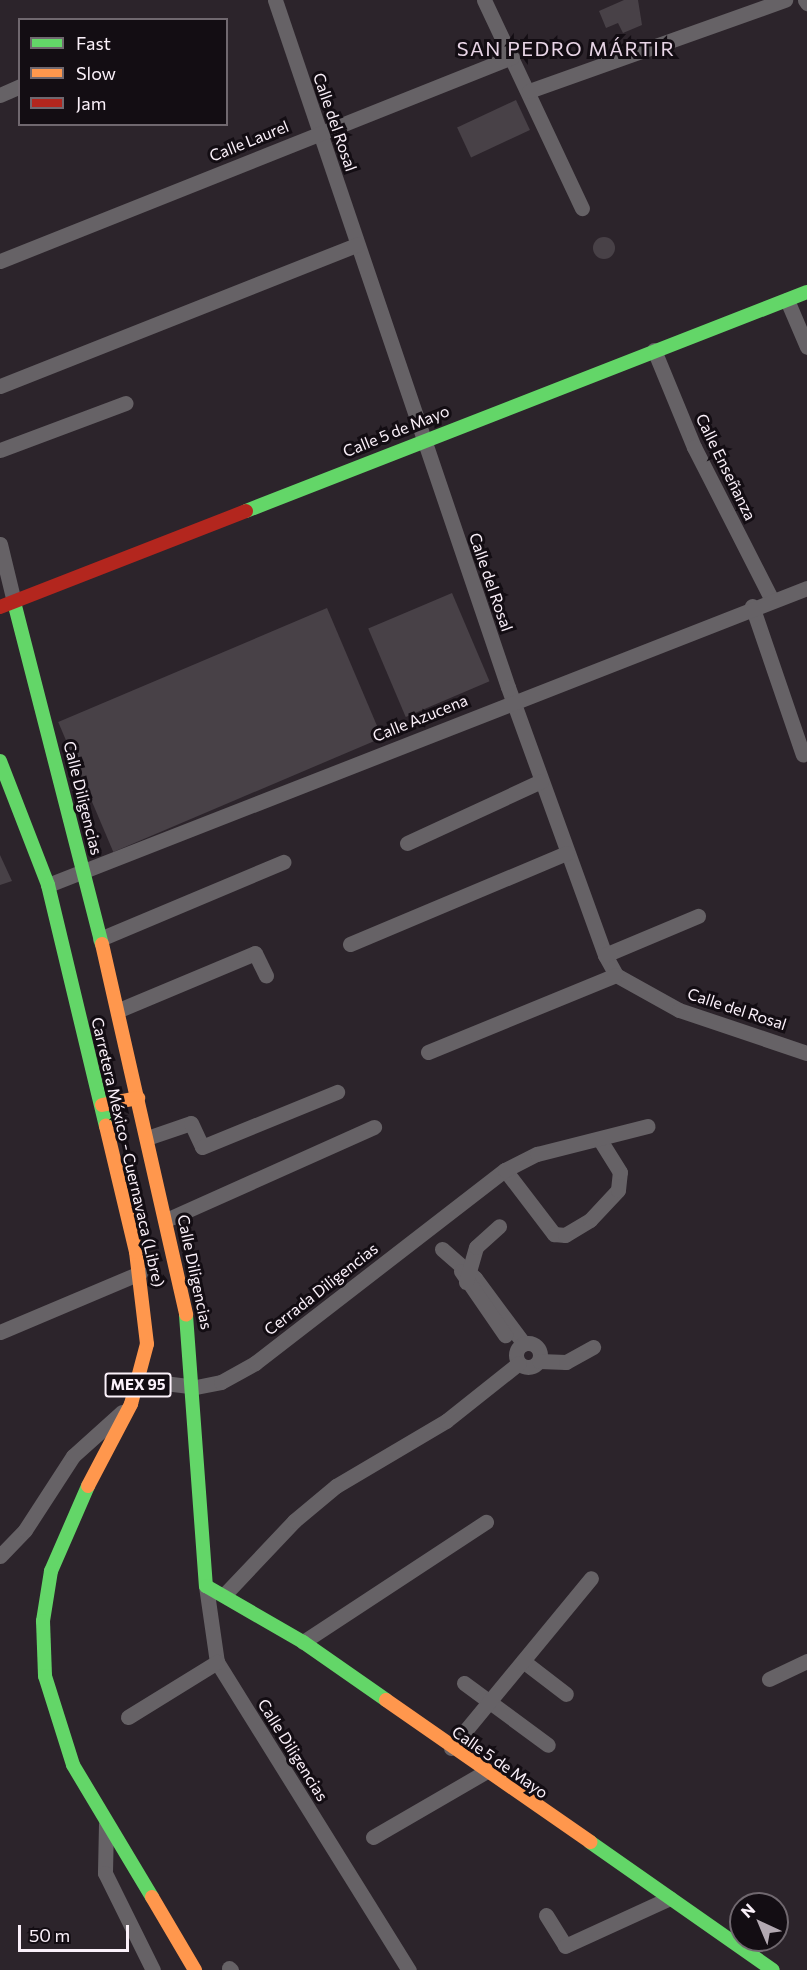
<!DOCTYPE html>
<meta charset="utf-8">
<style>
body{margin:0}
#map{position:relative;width:807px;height:1970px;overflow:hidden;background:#2c242b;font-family:Commissioner,sans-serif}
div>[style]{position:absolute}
.building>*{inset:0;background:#484147;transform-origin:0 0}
.round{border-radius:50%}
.street>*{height:15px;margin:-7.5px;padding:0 7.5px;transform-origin:7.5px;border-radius:7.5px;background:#666266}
.street>.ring{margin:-7.5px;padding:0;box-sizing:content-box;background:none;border:15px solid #666266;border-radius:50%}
.fast>*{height:14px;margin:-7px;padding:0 7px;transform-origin:7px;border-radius:7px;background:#63d668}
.slow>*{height:14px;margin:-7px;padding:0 7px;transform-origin:7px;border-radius:7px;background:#ff974d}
.jam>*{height:14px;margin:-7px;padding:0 7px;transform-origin:7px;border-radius:7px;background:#b3261e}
span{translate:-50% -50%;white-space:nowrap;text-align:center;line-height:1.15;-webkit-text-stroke:6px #130d13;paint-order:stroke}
.shield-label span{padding:2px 4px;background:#130d13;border:2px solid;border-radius:4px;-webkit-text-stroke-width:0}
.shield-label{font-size:15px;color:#fbf1fa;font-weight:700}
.street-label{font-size:16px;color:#fbf1fa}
.quarter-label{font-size:20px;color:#e9d6e7;letter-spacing:1.5px}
.legend{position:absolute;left:18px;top:18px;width:210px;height:108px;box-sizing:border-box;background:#130d13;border:2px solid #70686f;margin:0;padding:8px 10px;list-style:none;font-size:18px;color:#fbf1fa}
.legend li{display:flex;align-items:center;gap:12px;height:30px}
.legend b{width:30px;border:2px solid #70686f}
.north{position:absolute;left:729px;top:1892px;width:60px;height:60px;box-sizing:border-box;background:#130d13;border:2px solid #70686f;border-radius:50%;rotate:316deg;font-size:16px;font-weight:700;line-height:24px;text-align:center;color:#fbf1fa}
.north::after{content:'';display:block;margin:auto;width:21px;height:27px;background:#b3a9b2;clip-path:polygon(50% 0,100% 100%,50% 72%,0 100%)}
.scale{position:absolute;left:18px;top:1925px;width:111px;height:27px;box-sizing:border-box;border:3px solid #fbf1fa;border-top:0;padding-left:8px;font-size:18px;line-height:21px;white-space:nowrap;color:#fbf1fa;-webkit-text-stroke:4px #130d13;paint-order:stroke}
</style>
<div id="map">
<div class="building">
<div style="clip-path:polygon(624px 0,638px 0,642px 25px,623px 33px,618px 23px,606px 28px,599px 11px)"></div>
<div style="left:516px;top:100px;width:33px;height:65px;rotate:65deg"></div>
<div class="round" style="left:593px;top:237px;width:22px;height:22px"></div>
<div style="left:452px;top:593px;width:96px;height:91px;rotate:67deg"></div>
<div style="left:327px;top:608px;width:141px;height:292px;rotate:67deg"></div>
<div style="clip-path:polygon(0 855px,12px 881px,0 885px)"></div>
</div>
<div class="street">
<div style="left:275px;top:0;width:725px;rotate:71.27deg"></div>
<div style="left:508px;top:687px;width:285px;rotate:70.1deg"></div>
<div style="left:605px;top:955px;width:23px;rotate:61deg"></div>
<div style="left:616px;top:975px;width:72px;rotate:29.1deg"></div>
<div style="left:679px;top:1010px;width:135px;rotate:18.6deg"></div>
<div style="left:484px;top:0;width:230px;rotate:64.8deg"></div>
<div style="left:805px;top:0;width:4px;rotate:56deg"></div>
<div style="left:529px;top:91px;width:272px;rotate:-19.6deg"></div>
<div style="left:0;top:95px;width:22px;rotate:-24deg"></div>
<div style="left:0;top:261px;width:551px;rotate:-21.72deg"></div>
<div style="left:787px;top:300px;width:51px;rotate:66.9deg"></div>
<div style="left:654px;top:350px;width:105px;rotate:67.6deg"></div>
<div style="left:694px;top:447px;width:169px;rotate:63deg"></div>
<div style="left:0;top:386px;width:384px;rotate:-21.6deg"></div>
<div style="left:0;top:450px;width:134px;rotate:-20.5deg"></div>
<div style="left:0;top:544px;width:60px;rotate:76.4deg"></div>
<div style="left:752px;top:606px;width:157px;rotate:71.1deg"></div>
<div style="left:407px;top:843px;width:148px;rotate:-24.8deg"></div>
<div style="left:48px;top:885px;width:815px;rotate:-21.37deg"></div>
<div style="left:100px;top:939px;width:199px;rotate:-22.8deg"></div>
<div style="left:350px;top:944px;width:235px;rotate:-22.8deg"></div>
<div style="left:605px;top:955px;width:101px;rotate:-22.8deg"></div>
<div style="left:119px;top:1010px;width:147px;rotate:-22.7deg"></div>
<div style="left:255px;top:953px;width:25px;rotate:64deg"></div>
<div style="left:428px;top:1052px;width:203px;rotate:-22.3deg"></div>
<div style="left:147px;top:1138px;width:46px;rotate:-18.8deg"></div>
<div style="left:191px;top:1123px;width:26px;rotate:65deg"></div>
<div style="left:202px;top:1147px;width:146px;rotate:-22.2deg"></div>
<div style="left:505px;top:1170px;width:81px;rotate:52.6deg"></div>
<div style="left:554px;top:1234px;width:11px;rotate:5deg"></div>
<div style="left:565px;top:1235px;width:29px;rotate:-31deg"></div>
<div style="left:590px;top:1220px;width:41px;rotate:-47deg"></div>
<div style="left:618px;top:1190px;width:18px;rotate:-84deg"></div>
<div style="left:620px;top:1172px;width:38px;rotate:-122deg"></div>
<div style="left:166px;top:1220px;width:228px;rotate:-24.1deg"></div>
<div style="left:442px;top:1249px;width:44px;rotate:41.3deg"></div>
<div style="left:475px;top:1278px;width:82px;rotate:53.4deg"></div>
<div style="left:461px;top:1271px;width:78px;rotate:55.5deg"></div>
<div style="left:466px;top:1282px;width:36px;rotate:-74deg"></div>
<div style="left:476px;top:1247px;width:31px;rotate:-42deg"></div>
<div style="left:0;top:1332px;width:152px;rotate:-22.9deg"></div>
<div class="ring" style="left:516px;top:1343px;width:9px;height:9px"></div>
<div style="left:539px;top:1361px;width:27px;rotate:2deg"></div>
<div style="left:566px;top:1362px;width:31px;rotate:-29deg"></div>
<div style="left:140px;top:1380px;width:56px;rotate:7.1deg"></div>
<div style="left:196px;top:1387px;width:25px;rotate:-11deg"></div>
<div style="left:221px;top:1382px;width:39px;rotate:-29deg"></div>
<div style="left:255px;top:1363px;width:316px;rotate:-37.7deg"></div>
<div style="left:505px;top:1170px;width:36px;rotate:-27deg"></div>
<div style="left:537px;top:1154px;width:114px;rotate:-14.2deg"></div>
<div style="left:0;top:1556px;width:36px;rotate:-46deg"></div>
<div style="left:25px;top:1530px;width:88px;rotate:-57deg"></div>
<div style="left:73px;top:1456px;width:66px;rotate:-41.9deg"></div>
<div style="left:206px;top:1586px;width:77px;rotate:81.8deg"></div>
<div style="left:217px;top:1662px;width:363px;rotate:58.1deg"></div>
<div style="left:226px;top:1593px;width:99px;rotate:-46.6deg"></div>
<div style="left:294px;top:1521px;width:55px;rotate:-39.8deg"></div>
<div style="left:336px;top:1486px;width:128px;rotate:-30.6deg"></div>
<div style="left:446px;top:1421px;width:93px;rotate:-38.5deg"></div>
<div style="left:303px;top:1642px;width:219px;rotate:-33.3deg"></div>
<div style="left:523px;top:1661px;width:54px;rotate:37.5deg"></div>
<div style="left:769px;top:1679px;width:42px;rotate:-25.3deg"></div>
<div style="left:464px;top:1683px;width:104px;rotate:36.4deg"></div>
<div style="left:128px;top:1717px;width:105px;rotate:-31.7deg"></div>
<div style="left:451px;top:1748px;width:220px;rotate:-50.5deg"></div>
<div style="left:106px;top:1824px;width:49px;rotate:91.2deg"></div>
<div style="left:105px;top:1873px;width:108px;rotate:63.7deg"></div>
<div style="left:373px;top:1837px;width:129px;rotate:-30.1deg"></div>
<div style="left:546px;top:1915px;width:36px;rotate:58deg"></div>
<div style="left:565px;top:1946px;width:115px;rotate:-24.6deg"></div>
<div style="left:229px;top:1968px;width:3px;rotate:45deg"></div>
</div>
<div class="fast">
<div style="left:246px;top:511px;width:602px;rotate:-21.32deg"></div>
<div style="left:14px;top:602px;width:353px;rotate:75.6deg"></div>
<div style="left:0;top:761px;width:133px;rotate:68.8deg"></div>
<div style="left:48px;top:885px;width:248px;rotate:76.5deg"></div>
<div style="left:186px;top:1315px;width:272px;rotate:85.8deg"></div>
<div style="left:206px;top:1586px;width:112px;rotate:30deg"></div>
<div style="left:303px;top:1642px;width:101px;rotate:34.9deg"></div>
<div style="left:88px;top:1486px;width:93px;rotate:113.5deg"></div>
<div style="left:51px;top:1571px;width:51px;rotate:99.1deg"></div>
<div style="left:43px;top:1621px;width:55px;rotate:87.9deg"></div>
<div style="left:45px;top:1676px;width:93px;rotate:72.5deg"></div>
<div style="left:73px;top:1765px;width:154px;rotate:59.1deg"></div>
<div style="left:590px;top:1842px;width:223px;rotate:35deg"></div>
</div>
<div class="slow">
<div style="left:102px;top:944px;width:380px;rotate:77.2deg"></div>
<div style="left:102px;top:1105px;width:37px;rotate:-11deg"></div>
<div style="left:88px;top:1486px;width:93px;rotate:-62.3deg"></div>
<div style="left:131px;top:1404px;width:62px;rotate:-75.1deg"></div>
<div style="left:147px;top:1344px;width:93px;rotate:-96.8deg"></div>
<div style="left:136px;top:1252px;width:130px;rotate:-103.4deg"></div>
<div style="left:386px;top:1700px;width:249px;rotate:34.8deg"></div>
<div style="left:152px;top:1897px;width:85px;rotate:59.5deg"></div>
</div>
<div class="jam">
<div style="left:0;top:607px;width:264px;rotate:-21.3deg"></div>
</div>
<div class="shield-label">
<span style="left:138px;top:1385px">MEX 95</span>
</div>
<div class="street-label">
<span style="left:335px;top:122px;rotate:71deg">Calle del Rosal</span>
<span style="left:249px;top:141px;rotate:-22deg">Calle Laurel</span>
<span style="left:396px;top:431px;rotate:-22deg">Calle 5 de Mayo</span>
<span style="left:726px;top:467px;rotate:64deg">Calle Enseñanza</span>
<span style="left:491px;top:582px;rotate:71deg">Calle del Rosal</span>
<span style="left:420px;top:718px;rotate:-22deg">Calle Azucena</span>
<span style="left:83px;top:798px;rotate:76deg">Calle Diligencias</span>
<span style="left:737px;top:1009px;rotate:18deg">Calle del Rosal</span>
<span style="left:128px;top:1152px;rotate:77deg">Carretera México - Cuernavaca (Libre)</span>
<span style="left:195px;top:1272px;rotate:78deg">Calle Diligencias</span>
<span style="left:321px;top:1289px;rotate:-38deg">Cerrada Diligencias</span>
<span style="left:293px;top:1750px;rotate:58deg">Calle Diligencias</span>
<span style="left:500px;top:1762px;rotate:35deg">Calle 5 de Mayo</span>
</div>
<div class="quarter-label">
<span style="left:566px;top:48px">SAN PEDRO MÁRTIR</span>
</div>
<ul class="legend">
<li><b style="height:8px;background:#63d668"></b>Fast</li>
<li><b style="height:8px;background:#ff974d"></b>Slow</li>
<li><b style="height:8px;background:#b3261e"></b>Jam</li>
</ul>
<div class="north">N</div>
<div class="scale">50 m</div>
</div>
